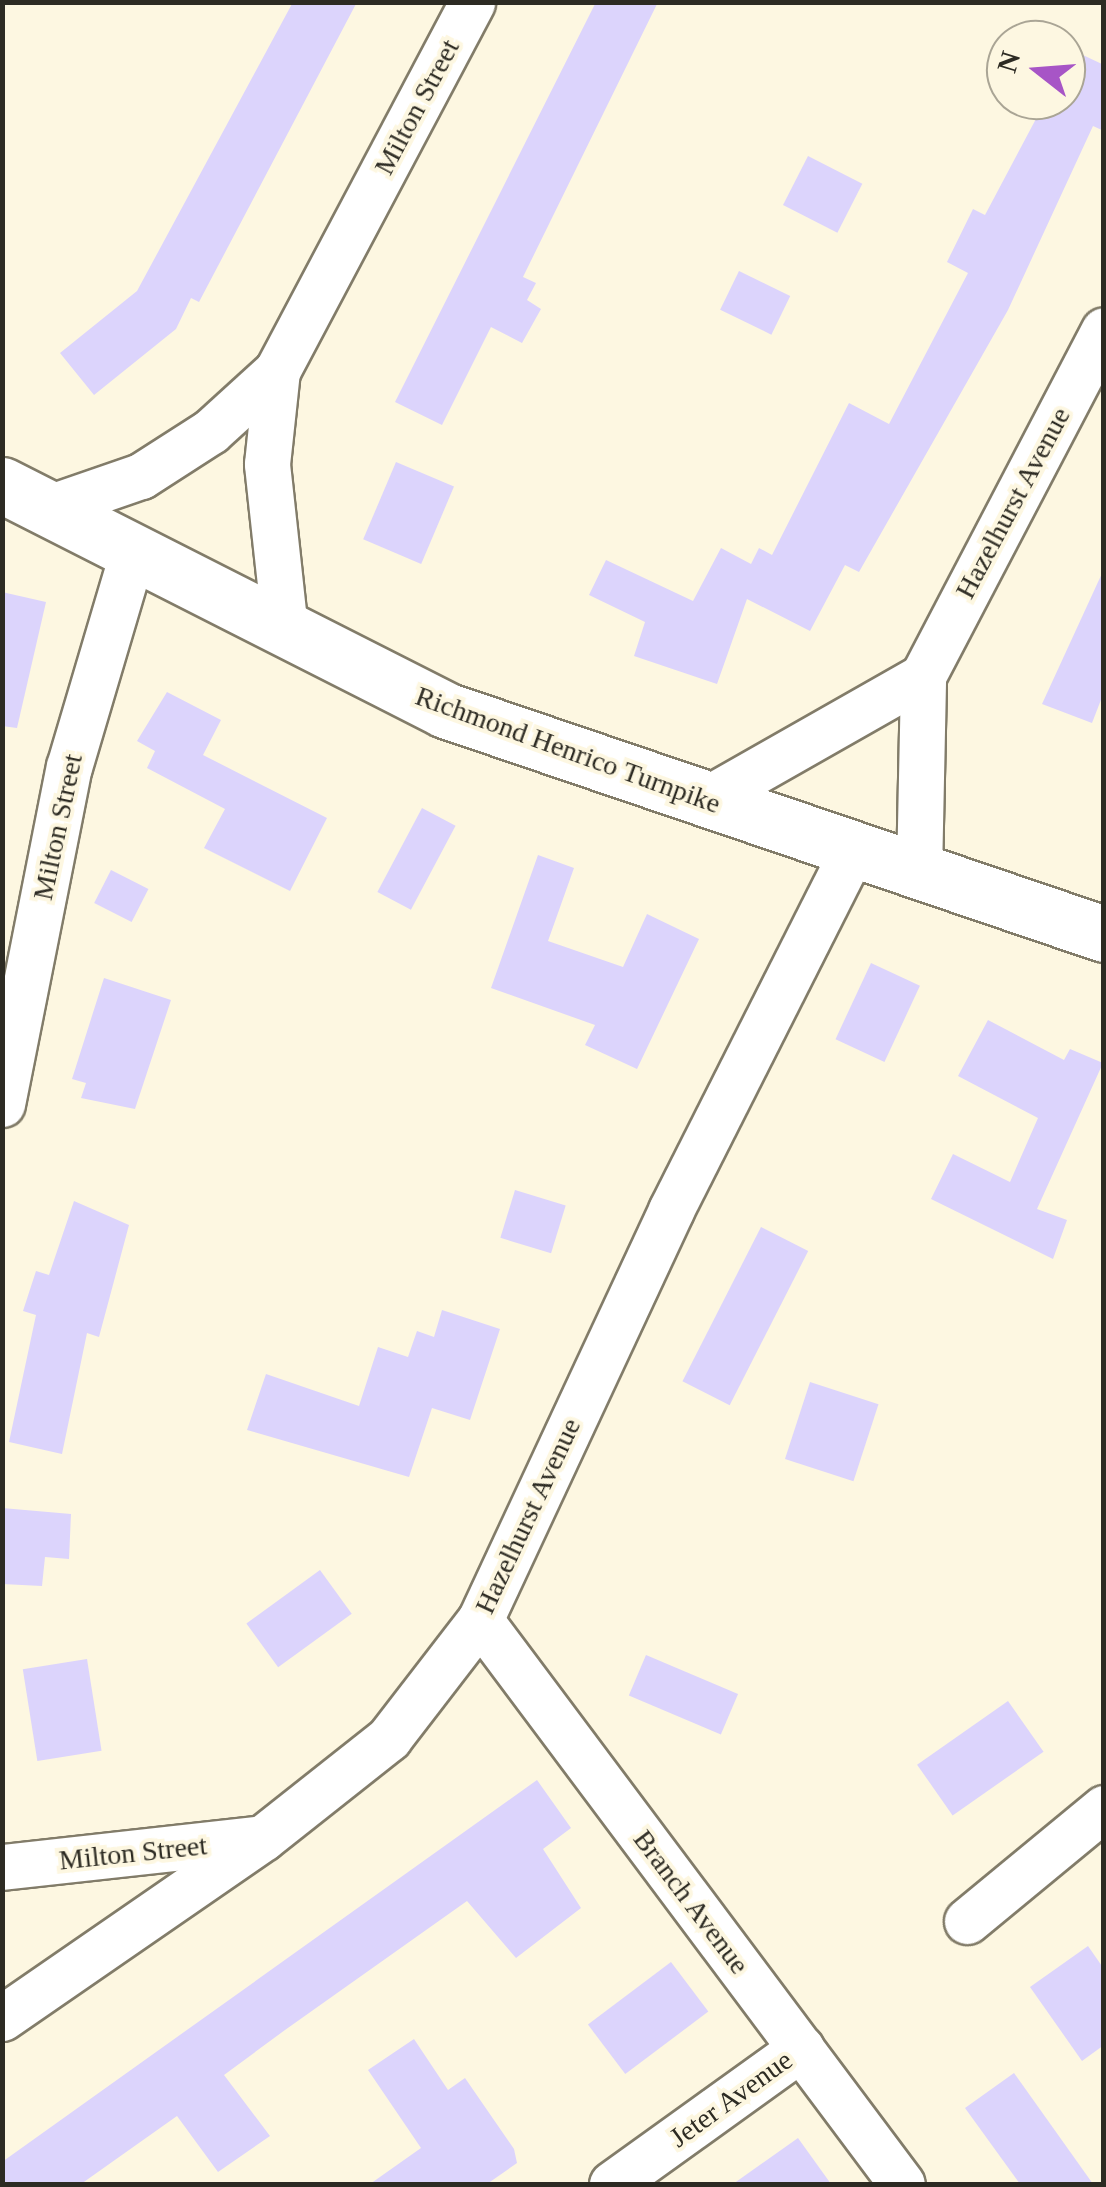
<!DOCTYPE html>
<style>
body{margin:0}
#map{position:relative;width:1106px;height:2187px;overflow:hidden;background:#fdf7e1;font-family:"Times New Roman",serif}
div>[style]{position:absolute}
.building>*{inset:0;background:#dcd4fc;transform-origin:0 0}
.roads{filter:drop-shadow(2px 0 #827c69) drop-shadow(-2px 0 #827c69) drop-shadow(0 2px #827c69) drop-shadow(0 -2px #827c69)}
.minor>*{height:45px;margin:-22.5px;padding:0 22.5px;transform-origin:22.5px;border-radius:22.5px;background:#fff}
.tertiary>*{height:55px;margin:-27.5px;padding:0 27.5px;transform-origin:27.5px;border-radius:27.5px;background:#fff}
span{translate:-50% -50%;white-space:nowrap;text-align:center;line-height:1.15;-webkit-text-stroke:8px #fdf7e1;paint-order:stroke}
.street-label{font-size:28px;color:#2d2b23}
.frame{position:absolute;inset:0;border:5px solid #2d2b23;pointer-events:none}
.north{position:absolute;left:986px;top:20px;width:100px;height:100px;box-sizing:border-box;background:#fdf7e1;border:2px solid #aaa595;border-radius:50%;rotate:287deg;font-size:28px;font-weight:700;line-height:40px;text-align:center;color:#2d2b23}
.north::after{content:'';display:block;margin:auto;width:35px;height:45px;background:#a755c6;clip-path:polygon(50% 0,100% 100%,50% 72%,0 100%)}
</style>
<div id="map">
<div class="building">
<div style="clip-path:polygon(293px 2px,357px 2px,199px 302px,191px 298px,176px 329px,94px 395px,60px 353px,137px 291px)"></div>
<div style="clip-path:polygon(596px 2px,658px 2px,523px 277px,536px 283px,527px 300px,541px 309px,522px 343px,491px 327px,442px 425px,395px 402px)"></div>
<div style="clip-path:polygon(1066px 47px,1104px 65px,1104px 131px,1093px 126px,1008px 310px,859px 572px,845px 565px,810px 631px,747px 599px,717px 684px,634px 656px,645px 622px,589px 595px,606px 560px,693px 601px,721px 548px,751px 564px,759px 548px,772px 555px,849px 403px,889px 424px,968px 273px,947px 262px,973px 209px,985px 215px,1046px 100px,1066px 100px)"></div>
<div style="left:808px;top:156px;width:61px;height:55px;rotate:27deg"></div>
<div style="left:739px;top:271px;width:57px;height:43px;rotate:26deg"></div>
<div style="left:396px;top:462px;width:63px;height:84px;rotate:23deg"></div>
<div style="clip-path:polygon(1104px 569px,1104px 692px,1092px 723px,1042px 704px)"></div>
<div style="clip-path:polygon(2px 592px,46px 602px,17px 728px,2px 726px)"></div>
<div style="clip-path:polygon(167px 692px,221px 720px,203px 755px,327px 818px,290px 891px,204px 848px,225px 809px,147px 768px,155px 751px,137px 741px)"></div>
<div style="left:422px;top:808px;width:38px;height:95px;rotate:28deg"></div>
<div style="clip-path:polygon(538px 855px,574px 868px,548px 941px,623px 967px,647px 914px,699px 939px,637px 1069px,585px 1045px,595px 1025px,491px 988px)"></div>
<div style="left:111px;top:870px;width:42px;height:37px;rotate:27deg"></div>
<div style="left:871px;top:963px;width:54px;height:84px;rotate:25deg"></div>
<div style="clip-path:polygon(104px 978px,171px 1000px,135px 1109px,81px 1098px,86px 1083px,72px 1079px)"></div>
<div style="clip-path:polygon(988px 1020px,1064px 1060px,1070px 1049px,1103px 1063px,1037px 1209px,1067px 1220px,1053px 1259px,931px 1199px,953px 1154px,1010px 1182px,1038px 1118px,958px 1076px)"></div>
<div style="left:515px;top:1190px;width:53px;height:50px;rotate:17deg"></div>
<div style="clip-path:polygon(74px 1201px,129px 1225px,99px 1337px,87px 1333px,62px 1454px,9px 1442px,36px 1315px,23px 1311px,36px 1271px,49px 1275px)"></div>
<div style="left:761px;top:1227px;width:53px;height:173px;rotate:27deg"></div>
<div style="clip-path:polygon(442px 1310px,500px 1329px,470px 1420px,432px 1408px,409px 1477px,247px 1430px,266px 1374px,359px 1406px,378px 1347px,408px 1357px,417px 1331px,434px 1337px)"></div>
<div style="left:810px;top:1382px;width:72px;height:81px;rotate:18deg"></div>
<div style="clip-path:polygon(2px 1508px,71px 1514px,69px 1559px,45px 1557px,42px 1586px,2px 1584px)"></div>
<div style="left:320px;top:1570px;width:54px;height:91px;rotate:54deg"></div>
<div style="left:646px;top:1655px;width:100px;height:44px;rotate:23deg"></div>
<div style="left:87px;top:1659px;width:93px;height:65px;rotate:81deg"></div>
<div style="left:1008px;top:1701px;width:62px;height:111px;rotate:55deg"></div>
<div style="clip-path:polygon(537px 1780px,571px 1828px,543px 1849px,581px 1908px,516px 1958px,467px 1901px,285px 2030px,224px 2075px,270px 2136px,218px 2172px,177px 2116px,81px 2184px,2px 2184px,2px 2162px)"></div>
<div style="clip-path:polygon(1088px 1946px,1104px 1969px,1104px 2045px,1082px 2061px,1030px 1987px)"></div>
<div style="left:671px;top:1962px;width:62px;height:104px;rotate:53deg"></div>
<div style="clip-path:polygon(414px 2039px,448px 2090px,465px 2078px,514px 2149px,517px 2163px,487px 2184px,370px 2184px,421px 2148px,368px 2070px)"></div>
<div style="clip-path:polygon(1014px 2073px,1093px 2184px,1020px 2184px,965px 2108px)"></div>
<div style="clip-path:polygon(798px 2138px,831px 2184px,733px 2184px)"></div>
</div>
<div class="roads">
<div class="minor">
<div style="left:48px;top:508px;width:98px;rotate:-19deg"></div>
<div style="left:141px;top:476px;width:83px;rotate:-32.7deg"></div>
<div style="left:211px;top:431px;width:89px;rotate:-42.3deg"></div>
<div style="left:285px;top:630px;width:167px;rotate:-96.2deg"></div>
<div style="left:267px;top:464px;width:94px;rotate:-83.9deg"></div>
<div style="left:277px;top:371px;width:417px;rotate:-62.1deg"></div>
<div style="left:705px;top:800px;width:251px;rotate:-29.6deg"></div>
<div style="left:919px;top:873px;width:197px;rotate:-88.8deg"></div>
<div style="left:923px;top:676px;width:390px;rotate:-62.4deg"></div>
<div style="left:2px;top:1104px;width:344px;rotate:-78.8deg"></div>
<div style="left:69px;top:767px;width:222px;rotate:-73.5deg"></div>
<div style="left:480px;top:1620px;width:704px;rotate:53.2deg"></div>
<div style="left:2px;top:1867px;width:256px;rotate:-6.3deg"></div>
<div style="left:967px;top:1921px;width:178px;rotate:-39.5deg"></div>
<div style="left:2px;top:2018px;width:317px;rotate:-34.6deg"></div>
<div style="left:263px;top:1838px;width:161px;rotate:-38.4deg"></div>
<div style="left:389px;top:1738px;width:149px;rotate:-52.4deg"></div>
<div style="left:480px;top:1620px;width:452px;rotate:-65deg"></div>
<div style="left:671px;top:1210px;width:402px;rotate:-63.2deg"></div>
<div style="left:612px;top:2184px;width:233px;rotate:-35.7deg"></div>
</div>
<div class="tertiary">
<div style="left:2px;top:485px;width:497px;rotate:26.9deg"></div>
<div style="left:445px;top:710px;width:696px;rotate:18.77deg"></div>
</div>
</div>
<div class="street-label">
<span style="left:417px;top:107px;rotate:-62deg">Milton Street</span>
<span style="left:1013px;top:503px;rotate:-62deg">Hazelhurst Avenue</span>
<span style="left:568px;top:750px;rotate:20deg">Richmond Henrico Turnpike</span>
<span style="left:58px;top:827px;rotate:-78deg">Milton Street</span>
<span style="left:528px;top:1516px;rotate:-65deg">Hazelhurst Avenue</span>
<span style="left:133px;top:1853px;rotate:-6deg">Milton Street</span>
<span style="left:691px;top:1902px;rotate:53deg">Branch Avenue</span>
<span style="left:731px;top:2099px;rotate:-36deg">Jeter Avenue</span>
</div>
<div class="frame"></div>
<div class="north">N</div>
</div>
